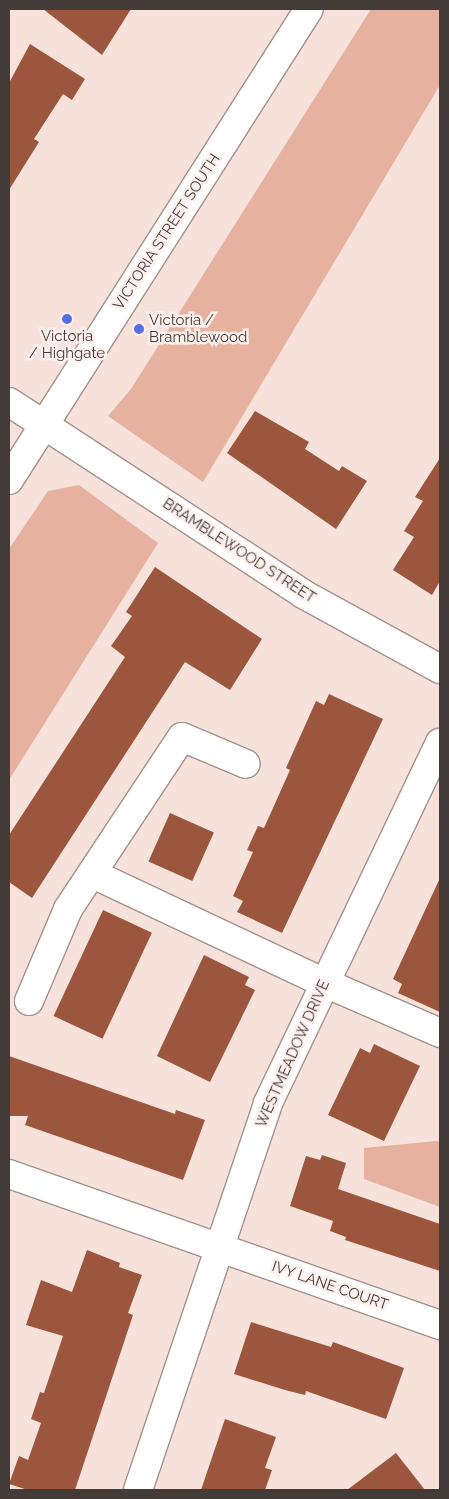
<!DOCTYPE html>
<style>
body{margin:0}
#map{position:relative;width:449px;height:1499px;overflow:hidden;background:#f6e2db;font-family:Raleway,sans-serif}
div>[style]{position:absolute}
.green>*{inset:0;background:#e6b19f}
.building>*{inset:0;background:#9c563d;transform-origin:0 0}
.roads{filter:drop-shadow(1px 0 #a4918b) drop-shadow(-1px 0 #a4918b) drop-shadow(0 1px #a4918b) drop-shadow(0 -1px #a4918b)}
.minor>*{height:28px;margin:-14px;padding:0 14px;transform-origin:14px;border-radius:14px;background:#fff}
.major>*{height:28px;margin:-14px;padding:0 14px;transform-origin:14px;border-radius:14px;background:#fff}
.dots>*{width:14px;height:14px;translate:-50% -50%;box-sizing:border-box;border:2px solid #fef1ed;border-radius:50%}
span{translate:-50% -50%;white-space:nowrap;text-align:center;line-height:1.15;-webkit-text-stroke:5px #fef1ed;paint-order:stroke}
.street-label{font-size:15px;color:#433b38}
.poi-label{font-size:15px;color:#433b38}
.left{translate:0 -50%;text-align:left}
.frame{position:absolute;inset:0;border:10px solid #433b38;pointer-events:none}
</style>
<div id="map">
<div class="green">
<div style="clip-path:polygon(371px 9px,440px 9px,440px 85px,203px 482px,108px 416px,131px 389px)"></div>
<div style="clip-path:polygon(79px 485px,158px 543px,9px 780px,9px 549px,48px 491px)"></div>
<div style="clip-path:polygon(436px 1141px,440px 1142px,440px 1207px,364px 1179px,364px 1148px)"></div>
</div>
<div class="building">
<div style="clip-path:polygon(43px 9px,131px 9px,102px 55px)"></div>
<div style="clip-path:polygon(30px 44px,85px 79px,72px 100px,63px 94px,34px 139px,39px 142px,9px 190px,9px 83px)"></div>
<div style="clip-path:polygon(255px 411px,309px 442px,305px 449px,339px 471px,342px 466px,367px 481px,336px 529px,227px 453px)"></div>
<div style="clip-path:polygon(440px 458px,440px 581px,432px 595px,393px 570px,414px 537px,404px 531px,423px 501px,415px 497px)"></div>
<div style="clip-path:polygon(155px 567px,262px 639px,230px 690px,185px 662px,32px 898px,9px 882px,9px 835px,125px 657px,111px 646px,132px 616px,126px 612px)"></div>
<div style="clip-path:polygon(329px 694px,383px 719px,282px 933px,237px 912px,243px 901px,233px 896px,253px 852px,247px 850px,258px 826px,264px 828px,290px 770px,286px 768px,316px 701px,324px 705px)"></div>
<div style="left:170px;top:813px;width:48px;height:53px;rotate:24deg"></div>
<div style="clip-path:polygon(440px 878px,440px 1012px,398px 993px,402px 984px,393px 979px)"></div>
<div style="left:103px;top:910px;width:54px;height:117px;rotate:25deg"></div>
<div style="clip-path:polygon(204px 955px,249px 977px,245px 985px,255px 990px,210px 1082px,157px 1056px)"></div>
<div style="clip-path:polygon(374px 1044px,420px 1066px,384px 1141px,328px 1115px,360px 1048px,370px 1053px)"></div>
<div style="clip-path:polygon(9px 1056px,175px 1114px,176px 1110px,205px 1120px,183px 1180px,25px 1125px,28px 1116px,9px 1116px)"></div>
<div style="clip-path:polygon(322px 1155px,346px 1163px,338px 1189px,440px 1224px,440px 1271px,345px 1240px,346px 1237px,330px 1231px,333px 1221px,290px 1206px,306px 1156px,320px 1160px)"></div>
<div style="clip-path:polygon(87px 1250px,120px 1263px,119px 1267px,142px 1275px,128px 1313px,133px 1315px,75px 1490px,28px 1490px,9px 1484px,19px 1456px,28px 1460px,41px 1423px,31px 1419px,40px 1392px,44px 1393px,63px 1336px,26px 1325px,41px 1280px,72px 1292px)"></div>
<div style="clip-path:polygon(251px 1322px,331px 1347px,333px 1342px,404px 1368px,386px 1419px,306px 1391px,305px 1395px,285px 1390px,234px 1374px)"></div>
<div style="clip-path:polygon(225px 1419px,276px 1437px,265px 1468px,272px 1470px,265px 1490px,201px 1490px)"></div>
<div style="clip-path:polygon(396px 1453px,425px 1490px,347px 1490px)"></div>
</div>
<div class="roads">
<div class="minor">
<div style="left:9px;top:402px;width:351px;rotate:33.1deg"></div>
<div style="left:303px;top:594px;width:156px;rotate:28.7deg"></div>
<div style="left:93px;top:874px;width:256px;rotate:25.2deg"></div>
<div style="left:325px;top:983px;width:125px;rotate:23.5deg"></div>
<div style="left:29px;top:1001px;width:100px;rotate:-67deg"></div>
<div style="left:68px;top:909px;width:206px;rotate:-56.5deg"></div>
<div style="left:182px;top:737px;width:69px;rotate:22.9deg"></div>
<div style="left:9px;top:1174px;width:457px;rotate:19.3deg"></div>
<div style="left:138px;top:1490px;width:408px;rotate:-71.4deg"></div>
<div style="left:268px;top:1103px;width:399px;rotate:-64.5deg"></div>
</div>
<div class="major">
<div style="left:9px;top:480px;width:558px;rotate:-57.51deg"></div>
</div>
</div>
<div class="dots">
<div style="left:67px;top:319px;background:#566fe5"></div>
<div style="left:139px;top:329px;background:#566fe5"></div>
</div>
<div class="street-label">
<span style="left:167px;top:232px;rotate:-57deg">VICTORIA STREET SOUTH</span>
<span style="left:239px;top:551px;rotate:33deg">BRAMBLEWOOD STREET</span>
<span style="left:293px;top:1054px;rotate:-66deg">WESTMEADOW DRIVE</span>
<span style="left:330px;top:1286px;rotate:19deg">IVY LANE COURT</span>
</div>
<div class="poi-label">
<span class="left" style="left:149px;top:329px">Victoria /<br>Bramblewood</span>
<span style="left:67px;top:345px">Victoria<br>/ Highgate</span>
</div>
<div class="frame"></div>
</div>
